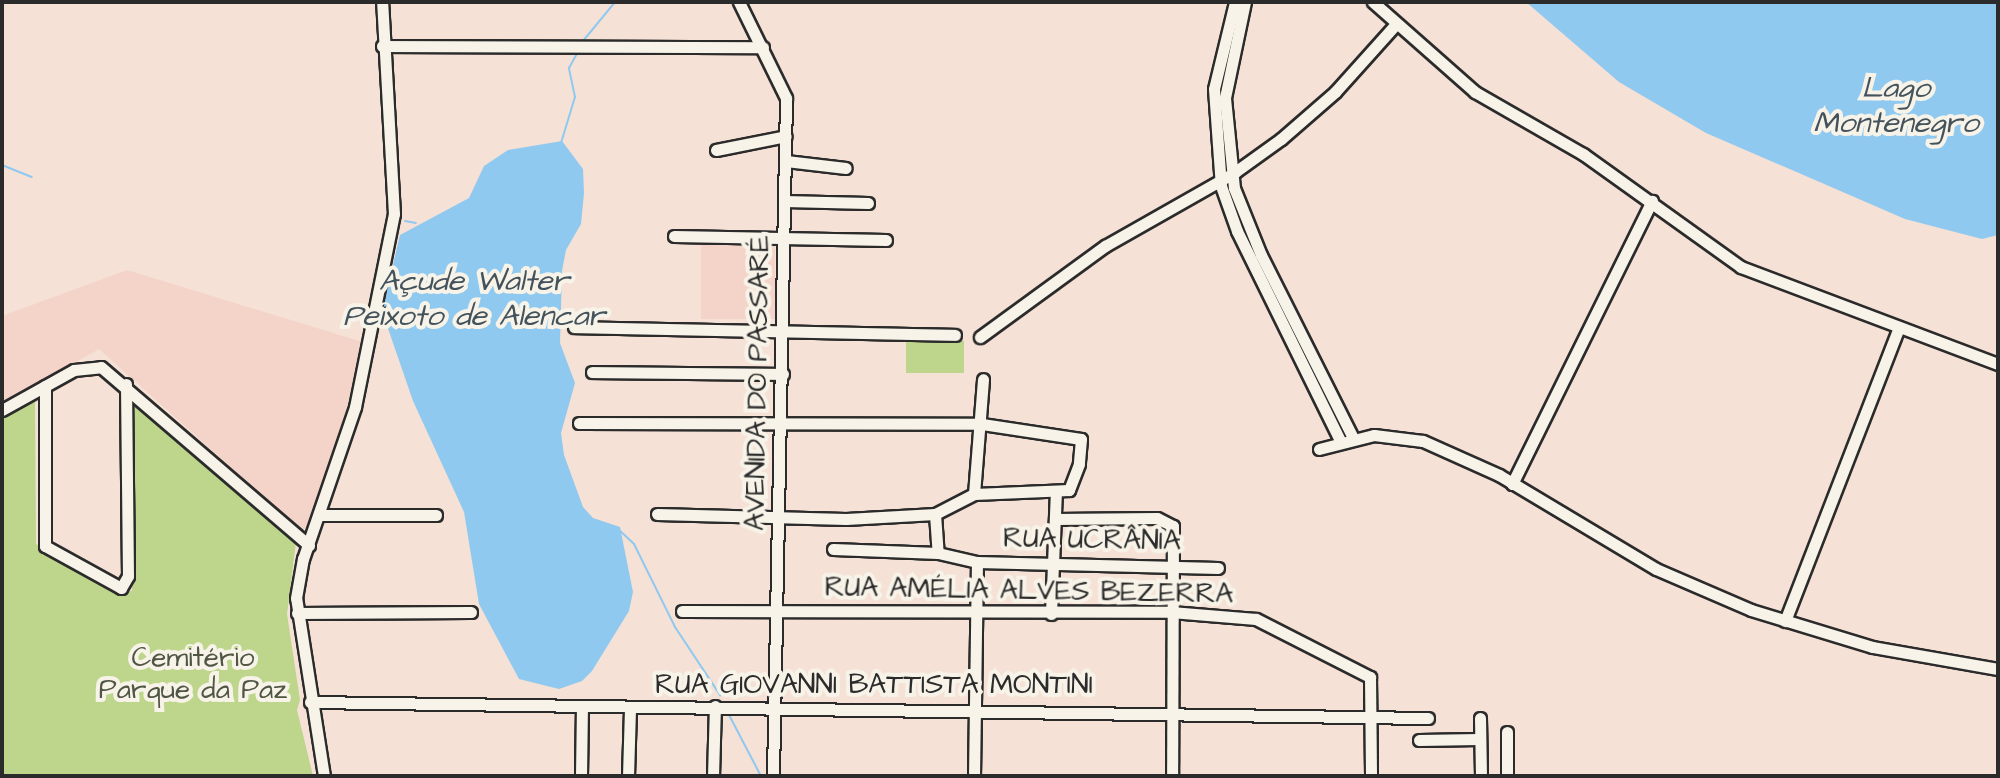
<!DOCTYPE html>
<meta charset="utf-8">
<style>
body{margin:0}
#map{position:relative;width:2000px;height:778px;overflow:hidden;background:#f5e1d5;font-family:"Architects Daughter",sans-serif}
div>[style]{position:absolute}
.built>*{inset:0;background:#f4d4c8;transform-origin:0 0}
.green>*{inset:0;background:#bdd68c;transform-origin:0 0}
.water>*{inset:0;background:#90c9f0}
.stream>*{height:2px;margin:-1px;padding:0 1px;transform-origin:1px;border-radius:1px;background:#90c9f0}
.roads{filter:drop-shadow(2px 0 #2b2b2b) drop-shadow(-2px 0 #2b2b2b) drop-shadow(0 2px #2b2b2b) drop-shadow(0 -2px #2b2b2b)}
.minor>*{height:11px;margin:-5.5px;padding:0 5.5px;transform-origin:5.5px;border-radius:5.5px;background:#f7f3e8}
span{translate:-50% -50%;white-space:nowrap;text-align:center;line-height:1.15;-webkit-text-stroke:8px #f7f3e8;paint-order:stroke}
.street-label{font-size:28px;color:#2b2b2b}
.park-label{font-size:28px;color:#505643}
.water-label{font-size:30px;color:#44525c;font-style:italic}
.frame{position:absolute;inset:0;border:4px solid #2b2b2b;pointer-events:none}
</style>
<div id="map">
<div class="built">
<div style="left:701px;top:241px;width:74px;height:78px"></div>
<div style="clip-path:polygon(127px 270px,366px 343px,311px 525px,301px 530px,99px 349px,2px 403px,2px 316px)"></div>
</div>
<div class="green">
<div style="left:964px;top:341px;width:32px;height:58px;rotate:90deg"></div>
<div style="clip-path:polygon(35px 394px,36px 544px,113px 592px,132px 591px,128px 397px,134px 394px,296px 542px,287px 614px,300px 700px,297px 710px,313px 776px,2px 776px,2px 412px)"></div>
</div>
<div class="water">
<div style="clip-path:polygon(1526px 2px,1998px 2px,1998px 235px,1982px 239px,1905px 219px,1706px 133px,1619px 82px)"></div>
<div style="clip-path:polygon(562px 141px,583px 169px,584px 193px,581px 224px,566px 250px,562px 271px,560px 343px,575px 383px,561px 433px,564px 455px,583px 507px,593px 518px,620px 527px,633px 592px,629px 611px,592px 671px,582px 681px,559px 689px,519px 679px,479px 604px,464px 512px,413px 401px,382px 311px,400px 235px,469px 198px,484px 166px,508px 150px)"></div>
</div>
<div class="stream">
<div style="left:583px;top:41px;width:50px;rotate:-50.6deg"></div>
<div style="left:561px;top:143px;width:48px;rotate:-73.1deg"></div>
<div style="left:575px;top:97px;width:30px;rotate:-102deg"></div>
<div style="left:569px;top:68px;width:21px;rotate:-61deg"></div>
<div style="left:2px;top:165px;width:32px;rotate:22deg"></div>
<div style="left:405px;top:221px;width:11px;rotate:10deg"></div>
<div style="left:618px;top:529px;width:22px;rotate:43deg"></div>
<div style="left:634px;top:544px;width:93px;rotate:63.7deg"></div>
<div style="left:675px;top:627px;width:82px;rotate:56.5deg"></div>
<div style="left:728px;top:713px;width:71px;rotate:62.4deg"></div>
</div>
<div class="roads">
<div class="minor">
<div style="left:739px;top:2px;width:107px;rotate:63.9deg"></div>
<div style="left:786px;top:98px;width:678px;rotate:91.1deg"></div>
<div style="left:1235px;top:2px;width:89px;rotate:103.6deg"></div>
<div style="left:1214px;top:89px;width:97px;rotate:85.9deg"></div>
<div style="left:1221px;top:186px;width:48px;rotate:70.4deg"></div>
<div style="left:1237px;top:231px;width:235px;rotate:63.8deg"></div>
<div style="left:1245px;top:2px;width:98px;rotate:101.8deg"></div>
<div style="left:1225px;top:98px;width:90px;rotate:84.3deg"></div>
<div style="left:1234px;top:188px;width:72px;rotate:68.1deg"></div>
<div style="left:1261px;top:255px;width:205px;rotate:63.3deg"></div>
<div style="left:1373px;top:2px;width:136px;rotate:41.4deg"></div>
<div style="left:1475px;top:92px;width:125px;rotate:29.9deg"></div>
<div style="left:1583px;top:154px;width:194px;rotate:35.6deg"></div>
<div style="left:1741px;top:267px;width:275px;rotate:20.7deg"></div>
<div style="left:382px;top:46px;width:381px;rotate:0.2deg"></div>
<div style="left:716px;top:150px;width:71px;rotate:-11.3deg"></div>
<div style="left:786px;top:161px;width:60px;rotate:6.7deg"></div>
<div style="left:784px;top:201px;width:84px;rotate:1.4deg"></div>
<div style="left:674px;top:236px;width:212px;rotate:1.1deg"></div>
<div style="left:574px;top:327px;width:381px;rotate:1.2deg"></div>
<div style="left:980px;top:337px;width:155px;rotate:-36.1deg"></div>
<div style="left:1105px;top:246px;width:150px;rotate:-29.6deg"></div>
<div style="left:1235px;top:172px;width:57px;rotate:-35.7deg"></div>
<div style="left:1281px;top:139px;width:72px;rotate:-41deg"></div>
<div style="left:1335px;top:92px;width:91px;rotate:-48.1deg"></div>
<div style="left:592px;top:372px;width:191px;rotate:0.6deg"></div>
<div style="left:45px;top:386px;width:160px;rotate:90deg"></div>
<div style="left:45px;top:546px;width:87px;rotate:28.9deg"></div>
<div style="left:121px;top:588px;width:14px;rotate:-60deg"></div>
<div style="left:128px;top:576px;width:192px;rotate:-90.6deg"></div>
<div style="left:2px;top:410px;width:82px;rotate:-29.1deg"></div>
<div style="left:74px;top:370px;width:27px;rotate:-6deg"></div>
<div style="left:101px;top:367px;width:274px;rotate:40.6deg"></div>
<div style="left:579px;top:423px;width:403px;rotate:0.1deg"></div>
<div style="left:982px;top:424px;width:100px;rotate:8.6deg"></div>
<div style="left:1081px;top:439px;width:25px;rotate:95deg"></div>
<div style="left:1079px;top:464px;width:28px;rotate:111deg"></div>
<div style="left:1069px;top:490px;width:95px;rotate:177.6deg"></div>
<div style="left:974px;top:494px;width:44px;rotate:152.9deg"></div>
<div style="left:1319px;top:449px;width:57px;rotate:-14.3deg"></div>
<div style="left:1374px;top:435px;width:49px;rotate:7deg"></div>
<div style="left:1423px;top:441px;width:83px;rotate:24.1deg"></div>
<div style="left:1499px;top:475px;width:183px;rotate:30.9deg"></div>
<div style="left:1656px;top:569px;width:103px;rotate:23.3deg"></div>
<div style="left:1751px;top:610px;width:127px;rotate:16.9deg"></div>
<div style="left:1873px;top:647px;width:127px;rotate:10deg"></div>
<div style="left:1512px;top:484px;width:316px;rotate:-63.7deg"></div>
<div style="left:974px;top:494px;width:115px;rotate:-85.5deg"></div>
<div style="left:657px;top:514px;width:189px;rotate:1.5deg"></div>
<div style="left:846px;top:519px;width:89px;rotate:-3.2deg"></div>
<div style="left:935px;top:514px;width:39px;rotate:86deg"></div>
<div style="left:938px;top:553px;width:40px;rotate:13deg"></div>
<div style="left:977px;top:562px;width:241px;rotate:1.4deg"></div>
<div style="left:320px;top:515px;width:116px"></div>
<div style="left:1055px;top:519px;width:102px;rotate:-0.6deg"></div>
<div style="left:1157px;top:518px;width:18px;rotate:27deg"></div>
<div style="left:1173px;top:526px;width:250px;rotate:90.2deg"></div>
<div style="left:833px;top:549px;width:105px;rotate:2.2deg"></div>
<div style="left:682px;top:611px;width:489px;rotate:0.1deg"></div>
<div style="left:1171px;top:612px;width:85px;rotate:4.7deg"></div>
<div style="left:1256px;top:619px;width:128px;rotate:27deg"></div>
<div style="left:1370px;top:677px;width:99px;rotate:89.4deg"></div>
<div style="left:297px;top:613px;width:174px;rotate:-0.3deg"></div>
<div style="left:1051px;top:614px;width:123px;rotate:-87.7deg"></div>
<div style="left:1785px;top:621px;width:315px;rotate:-68.8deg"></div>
<div style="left:310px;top:702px;width:1118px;rotate:0.82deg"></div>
<div style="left:1480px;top:718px;width:58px;rotate:89deg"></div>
<div style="left:1507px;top:732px;width:44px;rotate:90deg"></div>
<div style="left:1419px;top:740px;width:60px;rotate:-1deg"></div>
<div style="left:324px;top:776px;width:180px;rotate:-98.9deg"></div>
<div style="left:296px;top:598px;width:40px;rotate:-80deg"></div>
<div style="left:303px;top:559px;width:161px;rotate:-71.1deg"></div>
<div style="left:355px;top:407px;width:197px;rotate:-78.6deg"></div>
<div style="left:394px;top:214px;width:212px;rotate:-93.2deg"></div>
<div style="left:581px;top:776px;width:69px;rotate:-89.2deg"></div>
<div style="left:628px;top:776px;width:69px;rotate:-88.3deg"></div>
<div style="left:713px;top:776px;width:70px;rotate:-88.4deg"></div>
<div style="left:974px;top:776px;width:214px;rotate:-89.2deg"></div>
</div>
</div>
<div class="street-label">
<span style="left:758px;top:383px;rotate:-89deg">AVENIDA DO PASSARÉ</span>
<span style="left:1092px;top:540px;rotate:1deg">RUA UCRÂNIA</span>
<span style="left:1029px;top:591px;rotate:1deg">RUA AMÉLIA ALVES BEZERRA</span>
<span style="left:874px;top:685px">RUA GIOVANNI BATTISTA MONTINI</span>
</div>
<div class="park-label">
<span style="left:193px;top:674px">Cemitério<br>Parque da Paz</span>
</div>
<div class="water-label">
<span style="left:1896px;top:105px">Lago<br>Montenegro</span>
<span style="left:474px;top:298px">Açude Walter<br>Peixoto de Alencar</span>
</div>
<div class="frame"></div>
</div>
